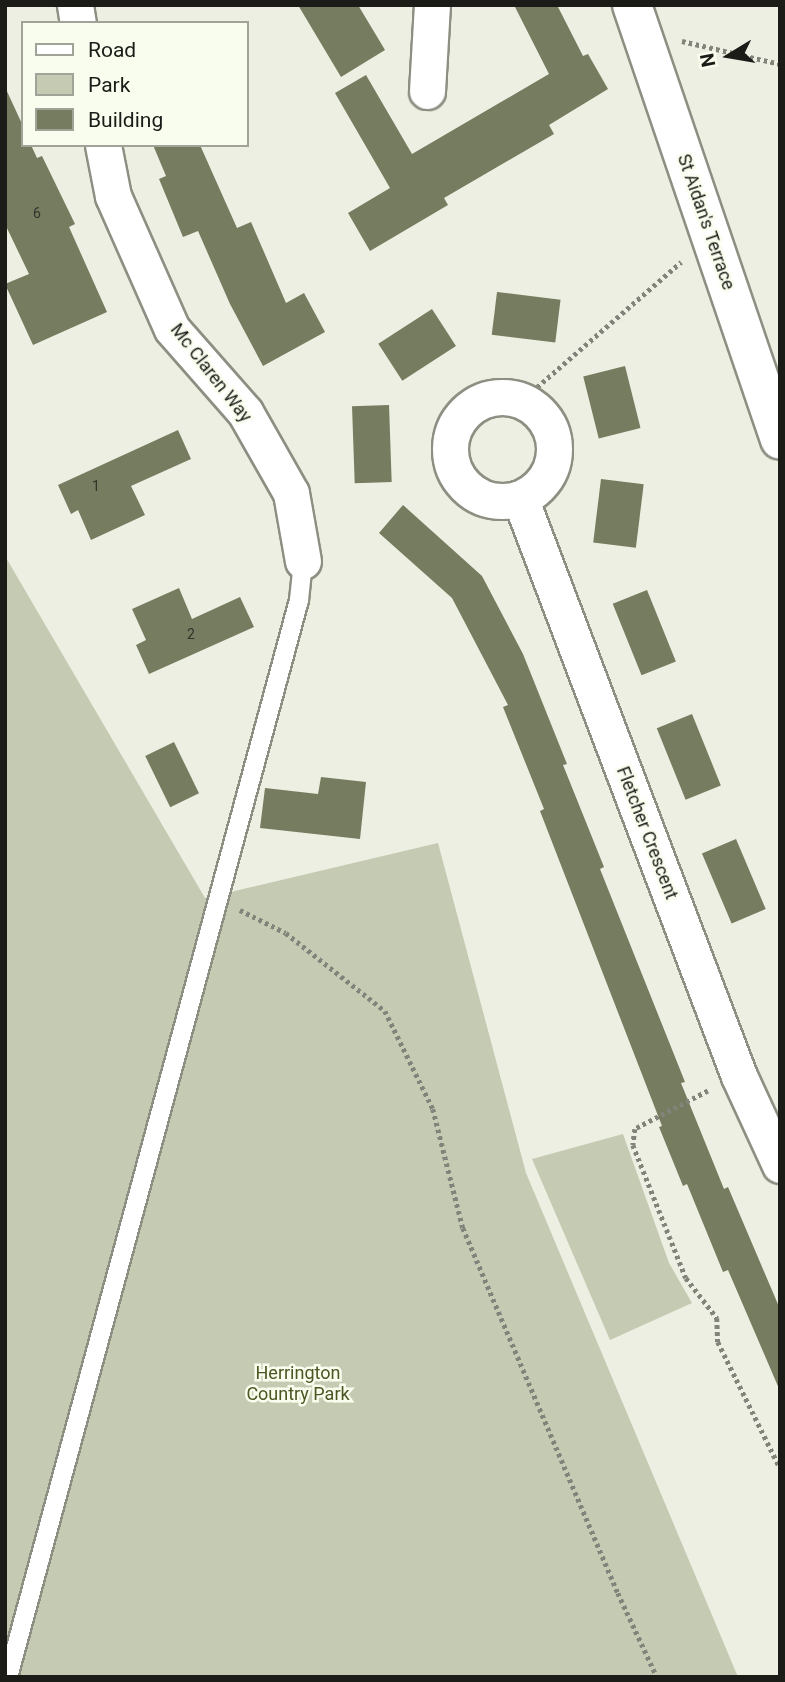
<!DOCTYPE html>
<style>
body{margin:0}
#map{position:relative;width:785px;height:1682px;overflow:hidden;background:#ecefe1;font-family:Roboto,sans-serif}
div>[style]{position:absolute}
.green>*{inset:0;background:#c5cab2}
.building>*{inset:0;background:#767c5f;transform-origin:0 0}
.path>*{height:4.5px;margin-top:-2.25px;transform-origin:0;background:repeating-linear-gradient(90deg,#82847b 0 3.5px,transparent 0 7px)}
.roads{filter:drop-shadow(2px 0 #8c8f82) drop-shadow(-2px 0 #8c8f82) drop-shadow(0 2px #8c8f82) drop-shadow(0 -2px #8c8f82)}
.service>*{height:18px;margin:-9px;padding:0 9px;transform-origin:9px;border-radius:9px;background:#fff}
.minor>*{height:35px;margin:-17.5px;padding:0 17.5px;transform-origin:17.5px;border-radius:17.5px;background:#fff}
.minor>.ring{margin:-17.5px;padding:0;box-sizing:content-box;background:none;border:35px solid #fff;border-radius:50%}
.secondary>*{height:38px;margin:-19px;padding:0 19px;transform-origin:19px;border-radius:19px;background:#fff}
span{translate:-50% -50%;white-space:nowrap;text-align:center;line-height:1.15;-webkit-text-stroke:5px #f9fdee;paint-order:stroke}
.number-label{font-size:14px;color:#32342a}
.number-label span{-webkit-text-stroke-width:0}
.street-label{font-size:18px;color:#1b1c18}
.park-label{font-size:18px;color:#4d5523}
.frame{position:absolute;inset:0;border:7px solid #1b1c18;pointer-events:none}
.legend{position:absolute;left:21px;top:21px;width:228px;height:126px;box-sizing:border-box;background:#f9fdee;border:2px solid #a0a398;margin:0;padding:9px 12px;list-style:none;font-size:21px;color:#1b1c18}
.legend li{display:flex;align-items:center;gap:14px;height:35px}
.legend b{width:35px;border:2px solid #a0a398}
.north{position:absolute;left:694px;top:21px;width:70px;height:70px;-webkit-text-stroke:5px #f9fdee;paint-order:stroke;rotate:259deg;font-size:19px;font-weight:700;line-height:28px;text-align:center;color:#1b1c18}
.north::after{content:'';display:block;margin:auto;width:24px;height:32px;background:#1b1c18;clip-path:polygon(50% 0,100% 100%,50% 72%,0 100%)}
</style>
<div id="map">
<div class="green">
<div style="clip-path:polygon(5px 556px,205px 898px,438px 843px,526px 1173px,738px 1677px,5px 1677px)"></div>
<div style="clip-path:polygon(623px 1134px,669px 1263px,692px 1303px,610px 1340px,532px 1159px)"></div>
</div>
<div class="building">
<div style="clip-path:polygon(298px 5px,358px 5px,385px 50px,341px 77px)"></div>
<div style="clip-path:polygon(514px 5px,557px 5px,583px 56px,588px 54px,608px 89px,549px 125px,554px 134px,444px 198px,448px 205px,370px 251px,348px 213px,390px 188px,335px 93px,366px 75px,412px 154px,549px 74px)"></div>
<div style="clip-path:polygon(5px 87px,23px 126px,23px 145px,31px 145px,37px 158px,42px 156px,75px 224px,69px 227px,107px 312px,33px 345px,5px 284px,29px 274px,5px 224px)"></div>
<div style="clip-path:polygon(153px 145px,200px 145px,237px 228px,251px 222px,286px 303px,304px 293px,325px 332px,263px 366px,230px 304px,198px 231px,183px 237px,159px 179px,166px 176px)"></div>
<div style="left:497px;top:292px;width:64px;height:43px;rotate:7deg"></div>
<div style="left:432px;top:309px;width:44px;height:64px;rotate:57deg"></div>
<div style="left:625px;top:366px;width:64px;height:43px;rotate:76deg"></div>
<div style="left:389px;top:405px;width:77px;height:37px;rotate:88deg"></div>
<div style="clip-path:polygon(178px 430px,191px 459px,131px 486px,145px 515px,91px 540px,78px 510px,71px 514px,58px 485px)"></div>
<div style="left:601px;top:479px;width:43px;height:64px;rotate:7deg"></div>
<div style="clip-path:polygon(403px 505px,482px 576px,523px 654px,567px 764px,563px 765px,604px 867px,600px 869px,685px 1082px,681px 1083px,724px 1189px,728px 1187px,780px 1309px,780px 1391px,728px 1270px,723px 1272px,687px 1184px,683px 1186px,659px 1127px,662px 1126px,540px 811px,544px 809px,503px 707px,508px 705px,452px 598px,379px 533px)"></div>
<div style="clip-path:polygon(179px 588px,192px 619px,240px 597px,254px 627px,149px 674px,136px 645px,146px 640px,132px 609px)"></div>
<div style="left:647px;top:590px;width:77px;height:37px;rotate:68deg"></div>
<div style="left:692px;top:714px;width:77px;height:38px;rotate:68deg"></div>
<div style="left:174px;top:742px;width:57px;height:32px;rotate:64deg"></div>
<div style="clip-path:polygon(321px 777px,366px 782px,360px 839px,260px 828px,265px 788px,318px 794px)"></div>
<div style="left:736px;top:839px;width:76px;height:37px;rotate:67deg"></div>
</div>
<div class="path">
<div style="left:682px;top:41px;width:101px;rotate:13.2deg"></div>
<div style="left:521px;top:401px;width:212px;rotate:-41deg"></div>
<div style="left:240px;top:910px;width:51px;rotate:26.6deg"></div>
<div style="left:286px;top:933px;width:126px;rotate:38.2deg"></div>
<div style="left:385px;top:1011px;width:109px;rotate:63.9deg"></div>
<div style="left:433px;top:1109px;width:123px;rotate:75.9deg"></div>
<div style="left:463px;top:1228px;width:397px;rotate:67deg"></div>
<div style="left:618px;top:1593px;width:93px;rotate:65.1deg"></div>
<div style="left:708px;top:1091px;width:82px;rotate:152.5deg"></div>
<div style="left:635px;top:1129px;width:16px;rotate:97deg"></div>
<div style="left:633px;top:1145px;width:143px;rotate:68.3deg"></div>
<div style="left:686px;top:1278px;width:51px;rotate:52.2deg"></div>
<div style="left:717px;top:1318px;width:24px;rotate:88deg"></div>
<div style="left:718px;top:1342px;width:140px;rotate:63.8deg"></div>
</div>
<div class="roads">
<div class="service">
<div style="left:8px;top:1677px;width:1116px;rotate:-74.88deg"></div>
<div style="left:299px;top:600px;width:39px;rotate:-84deg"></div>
</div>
<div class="minor">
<div style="left:75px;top:5px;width:18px;rotate:81deg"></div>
<div style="left:427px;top:91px;width:86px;rotate:-86.7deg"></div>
<div style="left:103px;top:145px;width:52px;rotate:78.9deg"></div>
<div style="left:113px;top:196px;width:145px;rotate:66.1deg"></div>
<div style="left:172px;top:329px;width:111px;rotate:48.7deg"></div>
<div style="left:245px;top:412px;width:93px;rotate:60.4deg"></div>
<div style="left:291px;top:493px;width:69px;rotate:80deg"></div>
<div class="ring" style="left:450px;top:397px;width:69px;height:69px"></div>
<div style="left:520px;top:498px;width:618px;rotate:69.25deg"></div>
<div style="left:739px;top:1076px;width:98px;rotate:65.3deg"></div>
</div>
<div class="secondary">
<div style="left:632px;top:5px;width:459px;rotate:71.2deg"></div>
</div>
</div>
<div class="number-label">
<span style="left:37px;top:213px">6</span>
<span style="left:96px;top:486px">1</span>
<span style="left:191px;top:634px">2</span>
</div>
<div class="street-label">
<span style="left:706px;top:222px;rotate:71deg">St Aidan's Terrace</span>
<span style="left:211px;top:373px;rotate:52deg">Mc Claren Way</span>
<span style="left:647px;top:833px;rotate:69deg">Fletcher Crescent</span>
</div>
<div class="park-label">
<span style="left:298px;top:1384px">Herrington<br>Country Park</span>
</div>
<div class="frame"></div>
<ul class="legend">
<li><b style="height:9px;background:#fff"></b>Road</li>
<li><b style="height:19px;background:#c5cab2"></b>Park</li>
<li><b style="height:19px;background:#767c5f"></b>Building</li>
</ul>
<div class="north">N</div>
</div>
